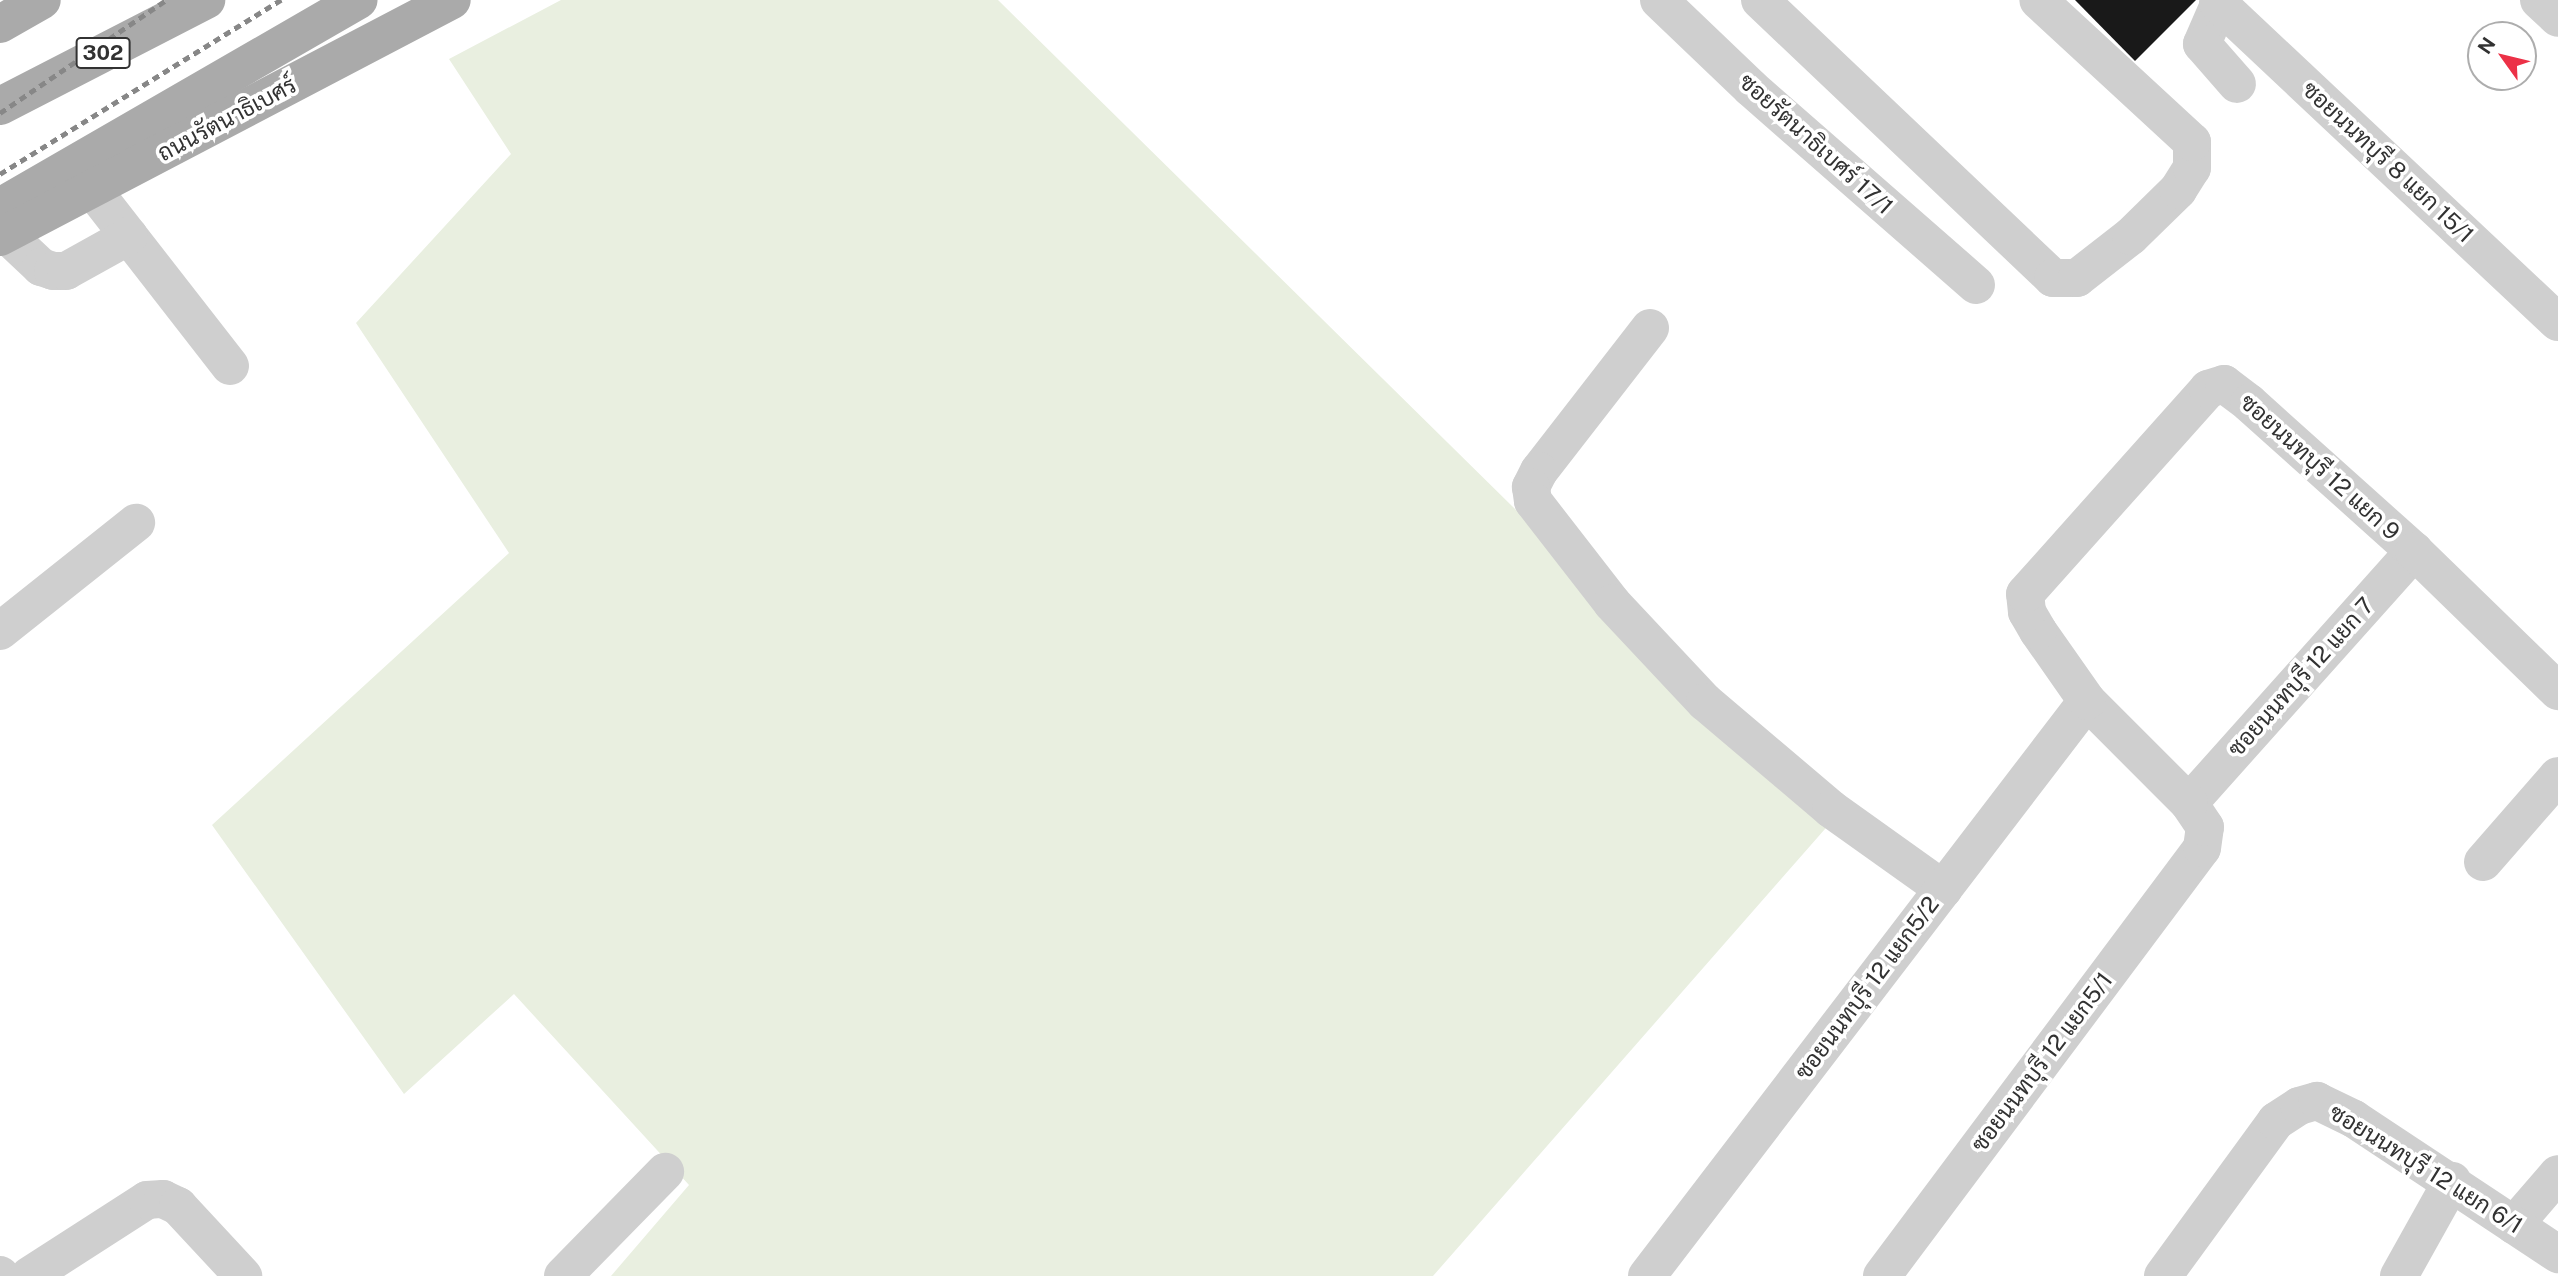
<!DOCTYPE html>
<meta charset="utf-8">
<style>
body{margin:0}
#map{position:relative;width:2558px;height:1276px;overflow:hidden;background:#fff;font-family:"Public Sans",Sarabun,sans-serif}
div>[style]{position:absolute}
.green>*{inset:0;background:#e9efe0}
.building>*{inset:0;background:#191919}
.minor>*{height:38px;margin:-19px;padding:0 19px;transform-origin:19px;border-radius:19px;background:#cfcfcf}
.major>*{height:38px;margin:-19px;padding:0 19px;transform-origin:19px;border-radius:19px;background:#aaa}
.rail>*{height:5px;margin-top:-2.5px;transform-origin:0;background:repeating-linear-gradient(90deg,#878787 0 7px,transparent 0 12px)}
span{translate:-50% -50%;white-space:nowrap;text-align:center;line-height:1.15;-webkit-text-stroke:7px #fff;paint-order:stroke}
.shield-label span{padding:2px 5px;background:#fff;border:2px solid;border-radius:5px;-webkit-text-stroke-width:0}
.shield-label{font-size:21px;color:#323232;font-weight:700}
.street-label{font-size:23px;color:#323232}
.north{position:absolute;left:2467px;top:21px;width:70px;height:70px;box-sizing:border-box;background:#fff;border:2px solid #adadad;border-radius:50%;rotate:304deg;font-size:19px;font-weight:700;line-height:28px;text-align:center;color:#323232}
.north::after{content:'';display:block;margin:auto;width:24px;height:32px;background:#ec3147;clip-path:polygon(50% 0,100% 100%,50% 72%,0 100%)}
</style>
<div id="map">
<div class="green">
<div style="clip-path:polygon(561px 0,998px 0,1832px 821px,1433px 1276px,611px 1276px,689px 1185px,514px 994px,404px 1094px,212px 825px,509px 553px,356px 323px,511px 154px,449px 59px)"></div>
</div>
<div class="building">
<div style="clip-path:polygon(2075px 0,2196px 0,2135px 61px)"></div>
</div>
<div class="minor">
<div style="left:1659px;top:0;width:127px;rotate:43.7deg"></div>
<div style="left:1751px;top:88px;width:299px;rotate:41.2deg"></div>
<div style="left:1760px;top:0;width:404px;rotate:43.5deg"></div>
<div style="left:2053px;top:278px;width:24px"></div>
<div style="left:2077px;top:278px;width:68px;rotate:-37.9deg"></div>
<div style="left:2131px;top:236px;width:66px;rotate:-44.4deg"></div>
<div style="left:2178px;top:190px;width:26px;rotate:-58deg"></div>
<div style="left:2192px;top:168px;width:26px;rotate:-90deg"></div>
<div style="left:2192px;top:142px;width:209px;rotate:-137.3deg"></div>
<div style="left:2221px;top:0;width:48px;rotate:113.4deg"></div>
<div style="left:2202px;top:44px;width:53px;rotate:48.8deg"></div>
<div style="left:2539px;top:0;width:26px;rotate:43deg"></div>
<div style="left:2218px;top:3px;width:466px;rotate:43.2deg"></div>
<div style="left:93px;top:190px;width:223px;rotate:52.1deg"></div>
<div style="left:6px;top:234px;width:48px;rotate:43.3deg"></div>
<div style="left:41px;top:267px;width:13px;rotate:18deg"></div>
<div style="left:53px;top:271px;width:13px"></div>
<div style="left:66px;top:271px;width:72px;rotate:-29.1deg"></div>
<div style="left:1650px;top:328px;width:181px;rotate:127.8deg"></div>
<div style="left:1539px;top:471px;width:18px;rotate:117deg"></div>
<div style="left:1531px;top:487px;width:14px;rotate:82deg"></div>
<div style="left:1533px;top:501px;width:129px;rotate:52.2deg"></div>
<div style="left:1612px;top:603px;width:136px;rotate:46.8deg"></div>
<div style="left:1705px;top:702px;width:165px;rotate:40.3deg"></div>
<div style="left:1831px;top:809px;width:138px;rotate:35.5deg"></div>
<div style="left:0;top:631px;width:174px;rotate:-38.5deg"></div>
<div style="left:2189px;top:803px;width:338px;rotate:-48.2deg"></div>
<div style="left:2483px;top:862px;width:114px;rotate:-48.9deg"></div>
<div style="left:2514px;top:1225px;width:67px;rotate:-49.2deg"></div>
<div style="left:0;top:1275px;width:1px;rotate:45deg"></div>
<div style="left:29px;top:1276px;width:140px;rotate:-32.8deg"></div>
<div style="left:147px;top:1200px;width:16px;rotate:-4deg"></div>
<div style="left:163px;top:1199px;width:17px;rotate:25deg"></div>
<div style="left:178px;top:1206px;width:96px;rotate:47.1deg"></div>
<div style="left:563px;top:1276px;width:146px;rotate:-45.6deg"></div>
<div style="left:1647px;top:1276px;width:724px;rotate:-52.58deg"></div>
<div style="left:1882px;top:1276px;width:534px;rotate:-53.22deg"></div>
<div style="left:2202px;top:848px;width:21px;rotate:-82deg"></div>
<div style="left:2205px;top:827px;width:29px;rotate:-124deg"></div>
<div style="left:2189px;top:803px;width:144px;rotate:-135deg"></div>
<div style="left:2087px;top:701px;width:85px;rotate:-125deg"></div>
<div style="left:2038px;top:631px;width:22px;rotate:-120deg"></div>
<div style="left:2027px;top:612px;width:18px;rotate:-96deg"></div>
<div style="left:2025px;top:594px;width:275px;rotate:-48.2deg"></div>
<div style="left:2208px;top:389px;width:17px;rotate:-17deg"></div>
<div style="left:2224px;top:384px;width:31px;rotate:37deg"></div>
<div style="left:2249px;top:403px;width:222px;rotate:41.9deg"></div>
<div style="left:2414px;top:551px;width:201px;rotate:44.2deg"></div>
<div style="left:2163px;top:1276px;width:192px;rotate:-53.9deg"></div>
<div style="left:2276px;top:1121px;width:27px;rotate:-33deg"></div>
<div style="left:2299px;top:1106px;width:19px;rotate:-16deg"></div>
<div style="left:2317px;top:1101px;width:41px;rotate:25.9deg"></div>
<div style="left:2354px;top:1119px;width:245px;rotate:33.5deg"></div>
<div style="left:2399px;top:1276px;width:109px;rotate:-60.8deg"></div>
</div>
<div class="major">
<div style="left:0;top:24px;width:48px;rotate:-29.7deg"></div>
<div style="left:0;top:106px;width:232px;rotate:-27.2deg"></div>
<div style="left:0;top:207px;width:414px;rotate:-30deg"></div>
<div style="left:0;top:237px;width:510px;rotate:-27.67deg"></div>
</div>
<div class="rail">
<div style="left:0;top:113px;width:201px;rotate:-34.2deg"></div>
<div style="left:0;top:174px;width:331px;rotate:-31.8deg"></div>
</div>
<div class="shield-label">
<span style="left:103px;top:53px">302</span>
</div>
<div class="street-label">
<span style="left:227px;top:119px;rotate:-28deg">ถนนรัตนาธิเบศร์</span>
<span style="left:1816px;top:144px;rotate:42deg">ซอยรัตนาธิเบศร์ 17/1</span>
<span style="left:2388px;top:162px;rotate:43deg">ซอยนนทบุรี 8 แยก 15/1</span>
<span style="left:2320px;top:467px;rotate:42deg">ซอยนนทบุรี 12 แยก 9</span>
<span style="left:2301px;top:677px;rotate:-48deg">ซอยนนทบุรี 12 แยก 7</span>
<span style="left:1867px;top:988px;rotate:-53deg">ซอยนนทบุรี 12 แยก5/2</span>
<span style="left:2042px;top:1062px;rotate:-53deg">ซอยนนทบุรี 12 แยก5/1</span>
<span style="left:2426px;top:1169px;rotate:32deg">ซอยนนทบุรี 12 แยก 6/1</span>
</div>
<div class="north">N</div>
</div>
